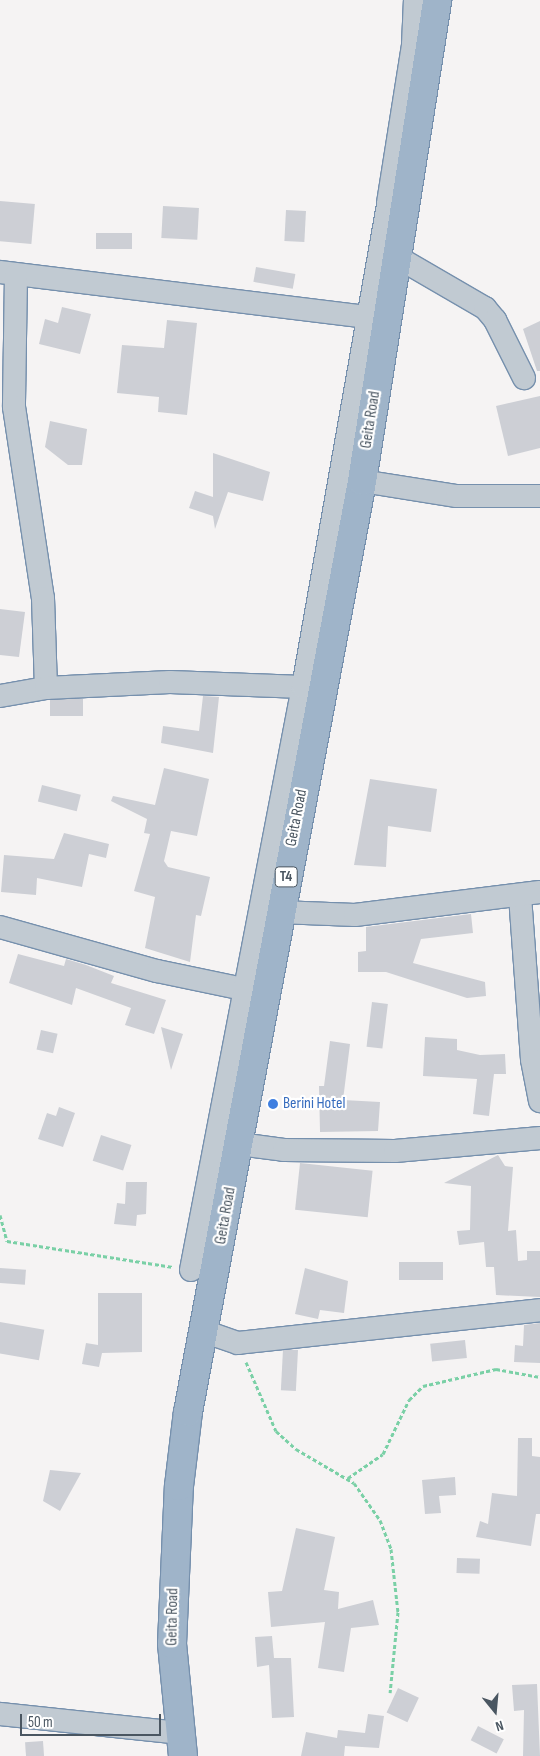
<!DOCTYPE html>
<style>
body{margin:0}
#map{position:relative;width:540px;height:1756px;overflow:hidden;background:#f5f3f3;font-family:"Sofia Sans Condensed",sans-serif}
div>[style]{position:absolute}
.building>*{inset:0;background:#cdcfd5;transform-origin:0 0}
.path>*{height:3px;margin-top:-1.5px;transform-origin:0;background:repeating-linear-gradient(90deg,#7ad0a6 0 4px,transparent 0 6.5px)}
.roads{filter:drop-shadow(1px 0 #7690ad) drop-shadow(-1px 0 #7690ad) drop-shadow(0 1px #7690ad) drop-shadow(0 -1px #7690ad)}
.minor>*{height:22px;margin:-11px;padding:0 11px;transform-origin:11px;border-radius:11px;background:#c1cad2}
.trunk>*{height:28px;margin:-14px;padding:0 14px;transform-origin:14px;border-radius:14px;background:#9fb4c9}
.dots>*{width:14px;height:14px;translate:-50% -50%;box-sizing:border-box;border:2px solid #fff;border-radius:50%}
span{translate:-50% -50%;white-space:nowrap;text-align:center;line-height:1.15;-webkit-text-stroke:4.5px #fff;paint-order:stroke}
.shield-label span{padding:1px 4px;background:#fff;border:1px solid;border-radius:4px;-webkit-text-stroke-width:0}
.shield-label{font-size:15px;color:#4a5661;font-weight:700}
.street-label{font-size:16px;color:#4a5661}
.shop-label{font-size:16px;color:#366cbe}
.left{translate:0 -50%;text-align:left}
.north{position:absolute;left:470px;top:1686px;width:50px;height:50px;-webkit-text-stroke:4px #fff;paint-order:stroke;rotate:163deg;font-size:14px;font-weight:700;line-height:20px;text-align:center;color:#4a5661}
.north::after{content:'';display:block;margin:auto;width:18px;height:22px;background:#4a5661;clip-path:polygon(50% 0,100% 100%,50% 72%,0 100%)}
.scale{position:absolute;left:20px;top:1714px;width:141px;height:22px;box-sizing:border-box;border:2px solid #4a5661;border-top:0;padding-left:6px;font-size:15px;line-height:18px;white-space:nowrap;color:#4a5661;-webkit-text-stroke:4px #fff;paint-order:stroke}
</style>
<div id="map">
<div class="building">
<div style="left:0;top:201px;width:35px;height:40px;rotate:5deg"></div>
<div style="left:163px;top:206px;width:36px;height:32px;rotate:3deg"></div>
<div style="left:286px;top:210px;width:20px;height:31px;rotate:3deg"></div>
<div style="left:96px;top:233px;width:36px;height:16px"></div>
<div style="left:256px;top:267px;width:40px;height:15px;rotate:10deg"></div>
<div style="clip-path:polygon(62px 307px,91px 314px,80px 354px,39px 344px,45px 319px,58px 323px)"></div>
<div style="clip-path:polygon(167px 320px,197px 323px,187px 415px,158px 412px,159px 397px,117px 393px,122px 345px,164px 348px)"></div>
<div style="clip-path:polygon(540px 321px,540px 371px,537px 371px,523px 329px)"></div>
<div style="clip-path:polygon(540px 396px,540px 448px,508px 456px,496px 406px)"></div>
<div style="clip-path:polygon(50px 421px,87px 429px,82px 465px,68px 465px,45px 447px)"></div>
<div style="clip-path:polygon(213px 453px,270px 472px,263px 501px,228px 492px,215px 529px,213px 516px,189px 508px,195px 491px,213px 497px)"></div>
<div style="clip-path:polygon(0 609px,25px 612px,19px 657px,0 655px)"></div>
<div style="clip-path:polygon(203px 696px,219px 697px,213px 753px,161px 743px,163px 726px,199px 731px)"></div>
<div style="left:83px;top:699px;width:17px;height:33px;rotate:90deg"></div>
<div style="clip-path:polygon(164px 768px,209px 779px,197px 836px,171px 831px,164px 861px,168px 867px,210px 877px,201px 916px,196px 915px,190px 962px,145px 948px,155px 897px,134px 891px,150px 834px,144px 833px,147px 819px,111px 801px,113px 796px,155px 805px)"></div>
<div style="clip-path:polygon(370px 779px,437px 789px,431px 832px,388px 826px,386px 867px,354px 865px)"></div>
<div style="left:42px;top:785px;width:40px;height:17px;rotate:14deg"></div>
<div style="clip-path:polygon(64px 833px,109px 844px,106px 858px,89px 854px,82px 887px,37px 878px,36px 895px,1px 892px,4px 855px,54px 859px)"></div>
<div style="clip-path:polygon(471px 914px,473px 933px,421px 939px,413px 963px,485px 982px,486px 996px,467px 998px,386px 972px,358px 972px,358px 952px,366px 951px,366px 927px)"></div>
<div style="clip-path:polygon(18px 954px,64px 966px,66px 959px,86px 965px,114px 976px,111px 983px,166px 1000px,154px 1034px,125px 1025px,131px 1008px,76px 988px,72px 1005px,9px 983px)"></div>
<div style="left:372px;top:1002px;width:16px;height:45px;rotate:7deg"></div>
<div style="clip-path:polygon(161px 1027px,183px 1034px,171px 1070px)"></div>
<div style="left:41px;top:1030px;width:17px;height:20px;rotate:13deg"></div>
<div style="clip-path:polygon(425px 1037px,457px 1039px,457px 1050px,480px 1055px,505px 1054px,506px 1074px,494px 1074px,489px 1116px,473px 1114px,477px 1079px,423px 1076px)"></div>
<div style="clip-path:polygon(330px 1041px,350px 1044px,343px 1100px,380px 1102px,378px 1131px,320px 1132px,319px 1086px,324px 1086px)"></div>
<div style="clip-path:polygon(59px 1107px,75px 1113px,63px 1147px,38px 1139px,47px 1113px,56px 1116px)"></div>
<div style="left:101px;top:1135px;width:32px;height:27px;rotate:18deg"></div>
<div style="clip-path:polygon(498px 1155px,505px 1166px,513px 1167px,508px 1231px,516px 1230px,518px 1261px,527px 1260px,527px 1251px,540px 1251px,540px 1297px,496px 1295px,494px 1267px,486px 1267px,484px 1242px,459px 1245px,457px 1231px,470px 1230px,471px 1186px,444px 1183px)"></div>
<div style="left:300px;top:1163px;width:73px;height:47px;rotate:6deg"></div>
<div style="clip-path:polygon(126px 1182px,147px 1182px,146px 1214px,137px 1215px,136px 1226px,114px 1224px,117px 1203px,125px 1204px)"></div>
<div style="left:399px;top:1262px;width:44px;height:18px"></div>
<div style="left:0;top:1268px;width:26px;height:15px;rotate:4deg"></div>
<div style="clip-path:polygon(305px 1268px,348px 1281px,344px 1313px,320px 1310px,318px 1319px,295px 1314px)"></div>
<div style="clip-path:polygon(98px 1293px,142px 1293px,142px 1352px,102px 1353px,99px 1367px,82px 1364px,86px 1343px,98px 1345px)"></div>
<div style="left:0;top:1322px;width:45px;height:31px;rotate:10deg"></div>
<div style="clip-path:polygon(540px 1323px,540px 1363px,514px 1362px,515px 1345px,523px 1346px,524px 1325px)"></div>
<div style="left:465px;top:1340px;width:18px;height:35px;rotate:84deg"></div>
<div style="left:298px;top:1350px;width:41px;height:15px;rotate:93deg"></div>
<div style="clip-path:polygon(518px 1438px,532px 1438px,532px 1456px,540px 1457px,540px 1514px,536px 1514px,531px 1546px,476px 1537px,480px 1521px,488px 1524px,492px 1493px,517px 1496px)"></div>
<div style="clip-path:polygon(50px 1470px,81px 1473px,60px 1511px,43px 1501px)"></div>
<div style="clip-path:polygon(455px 1477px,456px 1495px,439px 1496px,441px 1513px,425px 1514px,422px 1480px)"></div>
<div style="clip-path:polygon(296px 1528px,335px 1537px,324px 1590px,339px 1592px,338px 1609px,373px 1600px,379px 1625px,351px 1628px,344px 1672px,318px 1668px,325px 1622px,271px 1627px,268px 1592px,282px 1591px)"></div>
<div style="left:457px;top:1558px;width:23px;height:15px;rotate:2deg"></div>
<div style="clip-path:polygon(272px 1636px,274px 1658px,291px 1658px,294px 1717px,272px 1718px,269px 1665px,257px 1667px,255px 1637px)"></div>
<div style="clip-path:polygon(537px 1684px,540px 1756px,523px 1756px,524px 1710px,514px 1711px,512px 1685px)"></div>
<div style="left:398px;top:1688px;width:23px;height:27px;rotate:25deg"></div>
<div style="clip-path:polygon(368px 1714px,384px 1716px,379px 1748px,345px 1746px,344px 1756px,301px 1756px,306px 1732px,337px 1738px,338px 1730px,365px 1733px)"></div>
<div style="left:478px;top:1726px;width:29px;height:16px;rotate:27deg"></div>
<div style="left:43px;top:1741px;width:15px;height:18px;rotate:86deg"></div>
</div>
<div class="path">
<div style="left:0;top:1215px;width:27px;rotate:75deg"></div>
<div style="left:7px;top:1241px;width:168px;rotate:8.9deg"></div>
<div style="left:246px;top:1362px;width:75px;rotate:66.5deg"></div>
<div style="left:276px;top:1431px;width:27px;rotate:42deg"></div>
<div style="left:296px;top:1449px;width:67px;rotate:30.4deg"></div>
<div style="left:354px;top:1483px;width:45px;rotate:54.9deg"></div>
<div style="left:380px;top:1520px;width:31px;rotate:69deg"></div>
<div style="left:391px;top:1549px;width:63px;rotate:83.7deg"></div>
<div style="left:398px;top:1612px;width:81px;rotate:95.6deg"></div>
<div style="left:348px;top:1478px;width:42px;rotate:-34.4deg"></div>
<div style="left:383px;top:1454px;width:60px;rotate:-64.3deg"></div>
<div style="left:409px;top:1400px;width:20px;rotate:-45deg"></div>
<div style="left:423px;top:1386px;width:75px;rotate:-13.1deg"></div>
<div style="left:496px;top:1369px;width:45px;rotate:10.3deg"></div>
</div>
<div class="roads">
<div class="minor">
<div style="left:397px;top:257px;width:102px;rotate:30.1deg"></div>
<div style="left:485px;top:308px;width:16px;rotate:50deg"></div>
<div style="left:495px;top:320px;width:65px;rotate:63.4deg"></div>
<div style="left:0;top:272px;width:370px;rotate:7deg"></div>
<div style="left:16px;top:275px;width:132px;rotate:90.9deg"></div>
<div style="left:14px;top:407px;width:193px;rotate:81.4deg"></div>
<div style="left:43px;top:598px;width:90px;rotate:88.1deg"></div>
<div style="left:362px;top:481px;width:96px;rotate:9deg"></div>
<div style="left:457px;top:496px;width:83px"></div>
<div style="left:0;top:696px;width:47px;rotate:-9.9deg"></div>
<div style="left:46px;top:688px;width:124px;rotate:-2.8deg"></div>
<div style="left:170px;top:682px;width:133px;rotate:2.2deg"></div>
<div style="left:520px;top:896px;width:164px;rotate:85.8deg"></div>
<div style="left:532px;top:1060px;width:42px;rotate:79deg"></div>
<div style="left:279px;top:912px;width:76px;rotate:2.3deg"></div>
<div style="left:355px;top:915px;width:186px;rotate:-7.1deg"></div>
<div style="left:0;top:927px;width:163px;rotate:15.7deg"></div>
<div style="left:157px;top:971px;width:88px;rotate:11.8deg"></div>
<div style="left:239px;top:1144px;width:45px;rotate:7.6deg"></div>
<div style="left:284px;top:1150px;width:111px;rotate:0.5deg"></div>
<div style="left:395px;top:1151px;width:146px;rotate:-5.1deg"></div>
<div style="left:191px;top:1270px;width:594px;rotate:-79.13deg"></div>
<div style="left:303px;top:687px;width:491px;rotate:-80deg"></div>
<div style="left:388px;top:203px;width:160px;rotate:-81deg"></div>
<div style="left:413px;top:45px;width:45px;rotate:-87.5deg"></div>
<div style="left:203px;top:1331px;width:37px;rotate:19deg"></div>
<div style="left:238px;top:1343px;width:304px;rotate:-6.2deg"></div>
<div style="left:0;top:1714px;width:181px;rotate:6deg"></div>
</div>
<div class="trunk">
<div style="left:183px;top:1756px;width:113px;rotate:-95.6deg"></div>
<div style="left:172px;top:1644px;width:158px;rotate:-87.5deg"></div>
<div style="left:179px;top:1486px;width:75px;rotate:-83.1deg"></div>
<div style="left:188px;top:1412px;width:947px;rotate:-79.41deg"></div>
<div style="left:362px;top:481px;width:487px;rotate:-81.1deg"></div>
</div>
</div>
<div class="dots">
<div style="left:273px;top:1104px;background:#3f7fe0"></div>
</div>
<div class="shield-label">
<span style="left:286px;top:877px">T4</span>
</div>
<div class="street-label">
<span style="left:371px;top:420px;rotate:-81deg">Geita Road</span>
<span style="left:297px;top:818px;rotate:-79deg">Geita Road</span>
<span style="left:226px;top:1216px;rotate:-80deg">Geita Road</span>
<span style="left:173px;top:1617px;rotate:-89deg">Geita Road</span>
</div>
<div class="shop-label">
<span class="left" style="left:283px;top:1104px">Berini Hotel</span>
</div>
<div class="north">N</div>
<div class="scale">50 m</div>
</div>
